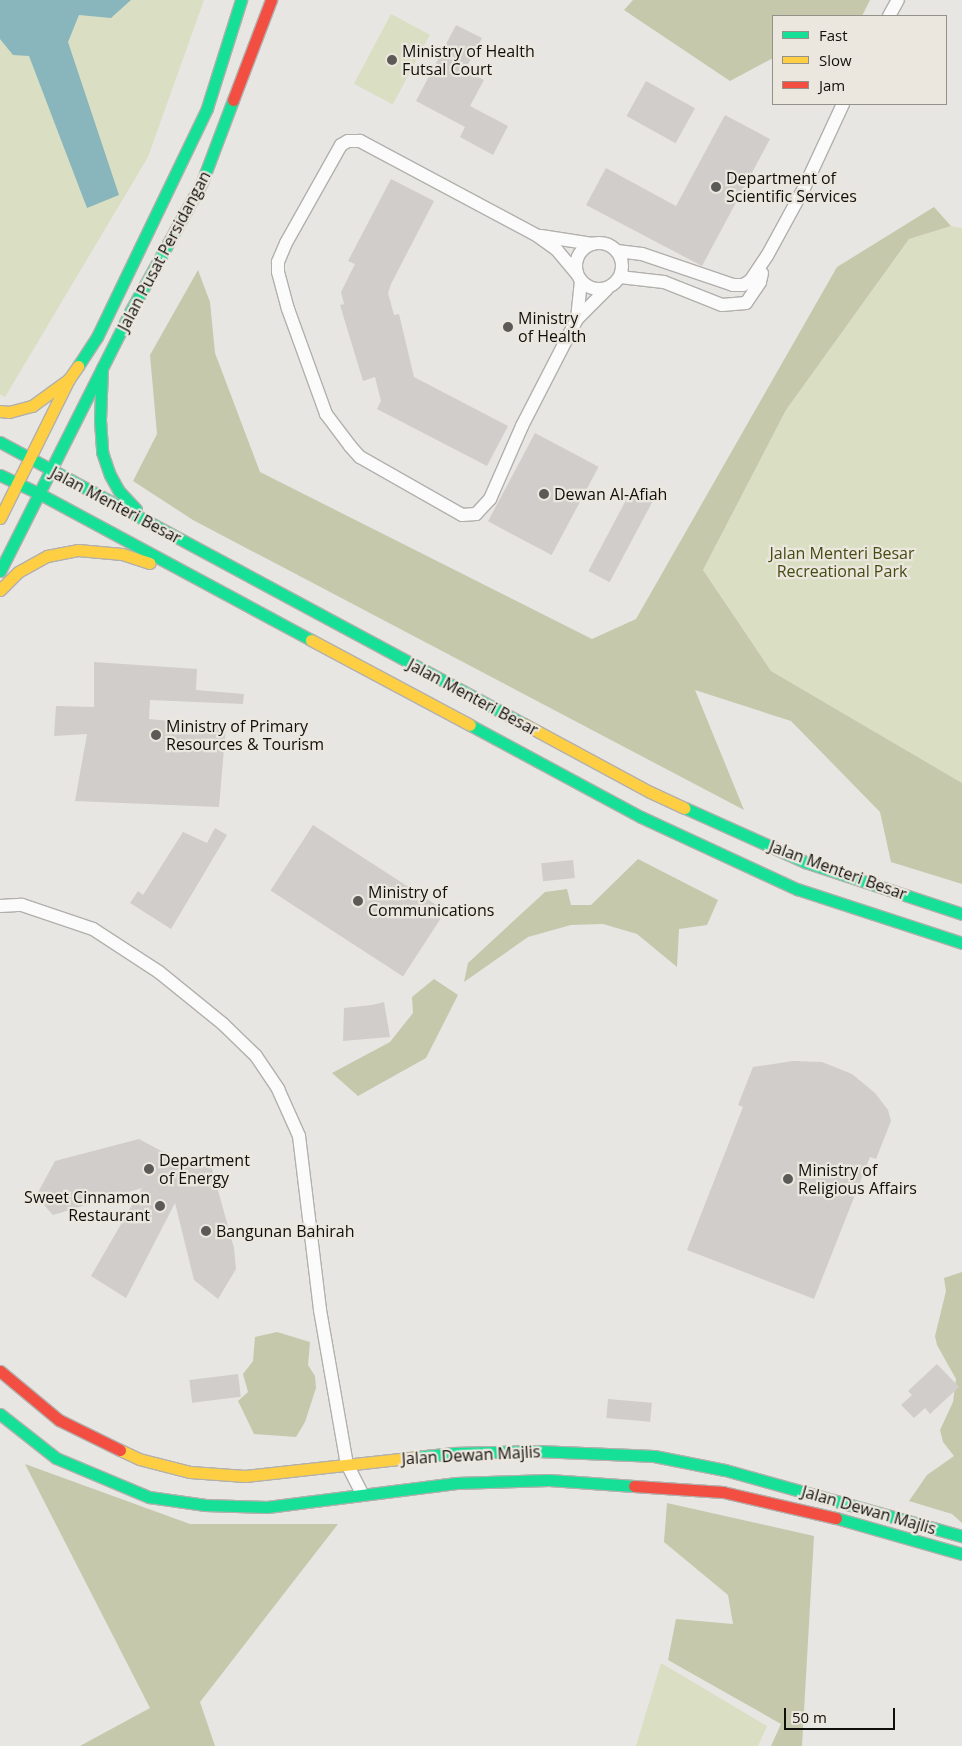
<!DOCTYPE html>
<style>
body{margin:0}
#map{position:relative;width:962px;height:1746px;overflow:hidden;background:#e8e6e2;font-family:"Open Sans",sans-serif}
div>[style]{position:absolute}
.green>*{inset:0;background:#dadec2;transform-origin:0 0}
.forest>*{inset:0;background:#c5c8ab}
.water>*{inset:0;background:#89b6bd}
.building>*{inset:0;background:#d0cdcb;transform-origin:0 0}
.roads{filter:drop-shadow(1px 0 #b2b0ad) drop-shadow(-1px 0 #b2b0ad) drop-shadow(0 1px #b2b0ad) drop-shadow(0 -1px #b2b0ad)}
.street>*{height:12px;margin:-6px;padding:0 6px;transform-origin:6px;border-radius:6px;background:#fcfbfb}
.street>.ring{margin:-6px;padding:0;box-sizing:content-box;background:none;border:12px solid #fcfbfb;border-radius:50%}
.fast>*{height:11px;margin:-5.5px;padding:0 5.5px;transform-origin:5.5px;border-radius:5.5px;background:#16e098}
.slow>*{height:11px;margin:-5.5px;padding:0 5.5px;transform-origin:5.5px;border-radius:5.5px;background:#ffcf43}
.jam>*{height:11px;margin:-5.5px;padding:0 5.5px;transform-origin:5.5px;border-radius:5.5px;background:#f24e42}
.dots>*{width:14px;height:14px;translate:-50% -50%;box-sizing:border-box;border:2px solid #ece7de;border-radius:50%}
span{translate:-50% -50%;white-space:nowrap;text-align:center;line-height:1.15;-webkit-text-stroke:4.5px #ece7de;paint-order:stroke}
.poi-label{font-size:16px;color:#110f0c}
.left{translate:0 -50%;text-align:left}
.right{translate:-100% -50%;text-align:right}
.street-label{font-size:16px;color:#110f0c}
.park-label{font-size:16px;color:#454b11}
.legend{position:absolute;left:772px;top:15px;width:175px;height:90px;box-sizing:border-box;background:#ece7de;border:1px solid #94918a;margin:0;padding:6px 9px;list-style:none;font-size:15px;color:#110f0c}
.legend li{display:flex;align-items:center;gap:10px;height:25px}
.legend b{width:25px;border:1px solid #94918a}
.scale{position:absolute;left:784px;top:1708px;width:111px;height:22px;box-sizing:border-box;border:2px solid #110f0c;border-top:0;padding-left:6px;font-size:15px;line-height:18px;white-space:nowrap;color:#110f0c;-webkit-text-stroke:4px #ece7de;paint-order:stroke}
</style>
<div id="map">
<div class="green">
<div style="clip-path:polygon(0 0,204px 0,148px 157px,5px 397px,0 394px)"></div>
<div style="left:391px;top:14px;width:44px;height:79px;rotate:28deg"></div>
<div style="clip-path:polygon(951px 226px,962px 228px,962px 783px,771px 671px,703px 570px,786px 410px,909px 239px)"></div>
<div style="clip-path:polygon(661px 1663px,767px 1726px,758px 1746px,636px 1746px)"></div>
</div>
<div class="forest">
<div style="clip-path:polygon(633px 0,870px 0,862px 16px,773px 16px,773px 58px,730px 81px,624px 10px)"></div>
<div style="clip-path:polygon(934px 207px,951px 226px,909px 239px,786px 410px,703px 570px,771px 671px,962px 783px,962px 884px,891px 862px,880px 812px,791px 721px,695px 690px,744px 810px,193px 520px,133px 481px,157px 434px,150px 355px,198px 270px,210px 302px,215px 353px,260px 472px,592px 639px,636px 619px,837px 267px)"></div>
<div style="clip-path:polygon(638px 859px,718px 900px,707px 925px,679px 929px,677px 967px,637px 934px,603px 924px,571px 925px,528px 937px,464px 982px,468px 963px,545px 892px,567px 889px,571px 905px,591px 905px)"></div>
<div style="clip-path:polygon(434px 979px,458px 995px,426px 1058px,358px 1096px,332px 1073px,390px 1042px,413px 1013px,412px 997px)"></div>
<div style="clip-path:polygon(962px 1272px,962px 1523px,952px 1514px,909px 1501px,927px 1475px,954px 1456px,943px 1442px,940px 1430px,953px 1402px,956px 1379px,937px 1345px,935px 1336px,946px 1291px,944px 1278px)"></div>
<div style="clip-path:polygon(277px 1332px,310px 1342px,308px 1365px,315px 1376px,316px 1388px,305px 1422px,296px 1437px,254px 1434px,238px 1401px,248px 1392px,243px 1374px,253px 1361px,255px 1337px)"></div>
<div style="clip-path:polygon(25px 1464px,190px 1524px,338px 1524px,200px 1702px,215px 1746px,80px 1746px,150px 1708px)"></div>
<div style="clip-path:polygon(667px 1503px,814px 1536px,802px 1746px,771px 1746px,781px 1724px,668px 1660px,676px 1619px,733px 1624px,728px 1595px,664px 1542px)"></div>
</div>
<div class="water">
<div style="clip-path:polygon(0 0,131px 0,111px 18px,79px 15px,68px 42px,119px 195px,87px 208px,29px 56px,13px 55px,0 39px)"></div>
</div>
<div class="building">
<div style="clip-path:polygon(456px 25px,482px 38px,465px 70px,484px 80px,470px 106px,508px 126px,493px 155px,460px 137px,465px 127px,416px 101px)"></div>
<div style="left:646px;top:81px;width:56px;height:40px;rotate:29deg"></div>
<div style="clip-path:polygon(725px 115px,770px 139px,702px 266px,586px 205px,606px 168px,676px 206px)"></div>
<div style="clip-path:polygon(391px 179px,434px 201px,391px 284px,388px 293px,394px 315px,399px 314px,414px 377px,508px 426px,487px 466px,377px 409px,381px 401px,375px 377px,363px 381px,340px 305px,344px 304px,341px 292px,355px 264px,348px 261px)"></div>
<div style="left:535px;top:433px;width:72px;height:100px;rotate:28deg"></div>
<div style="left:633px;top:487px;width:24px;height:95px;rotate:28deg"></div>
<div style="clip-path:polygon(94px 662px,197px 669px,196px 690px,244px 694px,243px 704px,150px 700px,149px 719px,226px 726px,219px 807px,75px 801px,87px 734px,54px 736px,56px 706px,94px 707px)"></div>
<div style="left:313px;top:825px;width:158px;height:78px;rotate:33deg"></div>
<div style="clip-path:polygon(215px 828px,227px 835px,171px 929px,130px 903px,138px 891px,143px 895px,183px 832px,207px 843px)"></div>
<div style="left:573px;top:860px;width:18px;height:32px;rotate:84deg"></div>
<div style="clip-path:polygon(384px 1002px,390px 1037px,343px 1041px,344px 1008px,372px 1005px)"></div>
<div style="clip-path:polygon(793px 1061px,822px 1062px,852px 1074px,875px 1093px,888px 1110px,891px 1121px,876px 1159px,870px 1157px,814px 1299px,687px 1250px,743px 1107px,738px 1105px,753px 1067px)"></div>
<div style="clip-path:polygon(139px 1139px,195px 1169px,211px 1165px,234px 1248px,236px 1269px,218px 1299px,194px 1280px,175px 1203px,126px 1298px,91px 1276px,142px 1188px,53px 1215px,36px 1196px,55px 1161px)"></div>
<div style="clip-path:polygon(937px 1364px,959px 1387px,930px 1414px,925px 1408px,914px 1418px,901px 1405px,912px 1395px,908px 1391px)"></div>
<div style="left:238px;top:1374px;width:23px;height:49px;rotate:83deg"></div>
<div style="left:608px;top:1399px;width:44px;height:19px;rotate:5deg"></div>
</div>
<div class="roads">
<div class="street">
<div style="left:889px;top:16px;width:18px;rotate:-61deg"></div>
<div style="left:541px;top:236px;width:52px;rotate:8.9deg"></div>
<div class="ring" style="left:576px;top:243px;width:34px;height:34px"></div>
<div style="left:617px;top:251px;width:25px;rotate:7deg"></div>
<div style="left:642px;top:254px;width:96px;rotate:18.8deg"></div>
<div style="left:733px;top:285px;width:10px"></div>
<div style="left:743px;top:285px;width:8px;rotate:-30deg"></div>
<div style="left:750px;top:281px;width:30px;rotate:-56deg"></div>
<div style="left:767px;top:256px;width:77px;rotate:-61.4deg"></div>
<div style="left:804px;top:188px;width:93px;rotate:-65.1deg"></div>
<div style="left:577px;top:274px;width:31px;rotate:-130deg"></div>
<div style="left:557px;top:250px;width:24px;rotate:-144deg"></div>
<div style="left:538px;top:236px;width:202px;rotate:-151.9deg"></div>
<div style="left:360px;top:141px;width:12px;rotate:180deg"></div>
<div style="left:348px;top:141px;width:8px;rotate:150deg"></div>
<div style="left:341px;top:145px;width:112px;rotate:119.3deg"></div>
<div style="left:286px;top:243px;width:21px;rotate:113deg"></div>
<div style="left:278px;top:262px;width:10px;rotate:90deg"></div>
<div style="left:278px;top:272px;width:38px;rotate:75deg"></div>
<div style="left:288px;top:309px;width:112px;rotate:70.1deg"></div>
<div style="left:326px;top:414px;width:40px;rotate:53deg"></div>
<div style="left:350px;top:446px;width:15px;rotate:48deg"></div>
<div style="left:360px;top:457px;width:117px;rotate:29.6deg"></div>
<div style="left:462px;top:515px;width:14px;rotate:-4deg"></div>
<div style="left:476px;top:514px;width:21px;rotate:-47deg"></div>
<div style="left:490px;top:499px;width:80px;rotate:-66.3deg"></div>
<div style="left:522px;top:426px;width:120px;rotate:-62.8deg"></div>
<div style="left:577px;top:319px;width:42px;rotate:-45deg"></div>
<div style="left:620px;top:277px;width:44px;rotate:6.5deg"></div>
<div style="left:664px;top:282px;width:62px;rotate:21.6deg"></div>
<div style="left:722px;top:305px;width:24px;rotate:-5deg"></div>
<div style="left:746px;top:303px;width:25px;rotate:-56deg"></div>
<div style="left:760px;top:282px;width:9px;rotate:-77deg"></div>
<div style="left:577px;top:319px;width:37px;rotate:-84deg"></div>
<div style="left:0;top:906px;width:22px;rotate:-3deg"></div>
<div style="left:22px;top:905px;width:75px;rotate:18.7deg"></div>
<div style="left:93px;top:929px;width:79px;rotate:33.1deg"></div>
<div style="left:159px;top:972px;width:82px;rotate:39.1deg"></div>
<div style="left:223px;top:1024px;width:46px;rotate:44.1deg"></div>
<div style="left:256px;top:1056px;width:40px;rotate:56deg"></div>
<div style="left:278px;top:1089px;width:51px;rotate:65.9deg"></div>
<div style="left:299px;top:1136px;width:175px;rotate:83.1deg"></div>
<div style="left:320px;top:1310px;width:156px;rotate:80.1deg"></div>
<div style="left:347px;top:1464px;width:33px;rotate:63deg"></div>
</div>
<div class="fast">
<div style="left:78px;top:366px;width:35px;rotate:-57deg"></div>
<div style="left:97px;top:337px;width:254px;rotate:-64.3deg"></div>
<div style="left:207px;top:108px;width:113px;rotate:-72.5deg"></div>
<div style="left:102px;top:368px;width:52px;rotate:92.2deg"></div>
<div style="left:100px;top:420px;width:32px;rotate:86deg"></div>
<div style="left:102px;top:452px;width:24px;rotate:71deg"></div>
<div style="left:110px;top:475px;width:18px;rotate:61deg"></div>
<div style="left:119px;top:491px;width:25px;rotate:47deg"></div>
<div style="left:0;top:442px;width:595px;rotate:28.29deg"></div>
<div style="left:0;top:475px;width:44px;rotate:25.4deg"></div>
<div style="left:40px;top:494px;width:308px;rotate:28.3deg"></div>
<div style="left:0;top:571px;width:290px;rotate:-63.3deg"></div>
<div style="left:130px;top:312px;width:149px;rotate:-61deg"></div>
<div style="left:202px;top:182px;width:88px;rotate:-69.3deg"></div>
<div style="left:470px;top:725px;width:194px;rotate:28.3deg"></div>
<div style="left:641px;top:817px;width:172px;rotate:24.8deg"></div>
<div style="left:797px;top:889px;width:174px;rotate:18.1deg"></div>
<div style="left:685px;top:808px;width:132px;rotate:24.2deg"></div>
<div style="left:805px;top:862px;width:165px;rotate:18.3deg"></div>
<div style="left:0;top:1414px;width:71px;rotate:38.2deg"></div>
<div style="left:56px;top:1458px;width:101px;rotate:22.8deg"></div>
<div style="left:149px;top:1497px;width:57px;rotate:8.1deg"></div>
<div style="left:205px;top:1505px;width:62px;rotate:1.8deg"></div>
<div style="left:267px;top:1507px;width:191px;rotate:-7.2deg"></div>
<div style="left:456px;top:1483px;width:93px;rotate:-1.8deg"></div>
<div style="left:549px;top:1480px;width:85px;rotate:4deg"></div>
<div style="left:416px;top:1457px;width:36px;rotate:-6deg"></div>
<div style="left:452px;top:1453px;width:85px;rotate:-1.3deg"></div>
<div style="left:537px;top:1451px;width:117px;rotate:2.4deg"></div>
<div style="left:654px;top:1456px;width:72px;rotate:11.2deg"></div>
<div style="left:725px;top:1470px;width:246px;rotate:15.6deg"></div>
<div style="left:836px;top:1518px;width:131px;rotate:15.9deg"></div>
</div>
<div class="slow">
<div style="left:0;top:411px;width:9px;rotate:6deg"></div>
<div style="left:9px;top:412px;width:24px;rotate:-15deg"></div>
<div style="left:32px;top:406px;width:46px;rotate:-36.1deg"></div>
<div style="left:0;top:518px;width:155px;rotate:-63.6deg"></div>
<div style="left:69px;top:379px;width:16px;rotate:-55deg"></div>
<div style="left:0;top:590px;width:25px;rotate:-45deg"></div>
<div style="left:18px;top:572px;width:33px;rotate:-29deg"></div>
<div style="left:47px;top:556px;width:32px;rotate:-11deg"></div>
<div style="left:78px;top:550px;width:44px;rotate:5.2deg"></div>
<div style="left:122px;top:554px;width:29px;rotate:18deg"></div>
<div style="left:311px;top:640px;width:180px;rotate:28.1deg"></div>
<div style="left:524px;top:724px;width:143px;rotate:28.4deg"></div>
<div style="left:650px;top:792px;width:38px;rotate:25deg"></div>
<div style="left:120px;top:1450px;width:21px;rotate:25deg"></div>
<div style="left:139px;top:1459px;width:53px;rotate:14.3deg"></div>
<div style="left:190px;top:1472px;width:55px;rotate:4.2deg"></div>
<div style="left:245px;top:1476px;width:172px;rotate:-6.3deg"></div>
</div>
<div class="jam">
<div style="left:233px;top:100px;width:107px;rotate:-69.2deg"></div>
<div style="left:0;top:1371px;width:77px;rotate:39.7deg"></div>
<div style="left:59px;top:1420px;width:68px;rotate:26.2deg"></div>
<div style="left:634px;top:1486px;width:89px;rotate:3.9deg"></div>
<div style="left:723px;top:1492px;width:116px;rotate:13deg"></div>
</div>
</div>
<div class="dots">
<div style="left:392px;top:60px;background:#5c5a57"></div>
<div style="left:716px;top:187px;background:#5c5a57"></div>
<div style="left:508px;top:327px;background:#5c5a57"></div>
<div style="left:544px;top:494px;background:#5c5a57"></div>
<div style="left:156px;top:735px;background:#5c5a57"></div>
<div style="left:358px;top:901px;background:#5c5a57"></div>
<div style="left:149px;top:1169px;background:#5c5a57"></div>
<div style="left:788px;top:1179px;background:#5c5a57"></div>
<div style="left:160px;top:1206px;background:#5c5a57"></div>
<div style="left:206px;top:1231px;background:#5c5a57"></div>
</div>
<div class="poi-label">
<span class="left" style="left:402px;top:60px">Ministry of Health<br>Futsal Court</span>
<span class="left" style="left:726px;top:187px">Department of<br>Scientific Services</span>
<span class="left" style="left:518px;top:327px">Ministry<br>of Health</span>
<span class="left" style="left:554px;top:494px">Dewan Al-Afiah</span>
<span class="left" style="left:166px;top:735px">Ministry of Primary<br>Resources &amp; Tourism</span>
<span class="left" style="left:368px;top:901px">Ministry of<br>Communications</span>
<span class="left" style="left:159px;top:1169px">Department<br>of Energy</span>
<span class="left" style="left:798px;top:1179px">Ministry of<br>Religious Affairs</span>
<span class="right" style="left:150px;top:1206px">Sweet Cinnamon<br>Restaurant</span>
<span class="left" style="left:216px;top:1231px">Bangunan Bahirah</span>
</div>
<div class="street-label">
<span style="left:164px;top:251px;rotate:-62deg">Jalan Pusat Persidangan</span>
<span style="left:116px;top:505px;rotate:28deg">Jalan Menteri Besar</span>
<span style="left:473px;top:697px;rotate:28deg">Jalan Menteri Besar</span>
<span style="left:838px;top:870px;rotate:20deg">Jalan Menteri Besar</span>
<span style="left:471px;top:1455px;rotate:-3deg">Jalan Dewan Majlis</span>
<span style="left:869px;top:1510px;rotate:16deg">Jalan Dewan Majlis</span>
</div>
<div class="park-label">
<span style="left:842px;top:562px">Jalan Menteri Besar<br>Recreational Park</span>
</div>
<ul class="legend">
<li><b style="height:6px;background:#16e098"></b>Fast</li>
<li><b style="height:6px;background:#ffcf43"></b>Slow</li>
<li><b style="height:6px;background:#f24e42"></b>Jam</li>
</ul>
<div class="scale">50 m</div>
</div>
